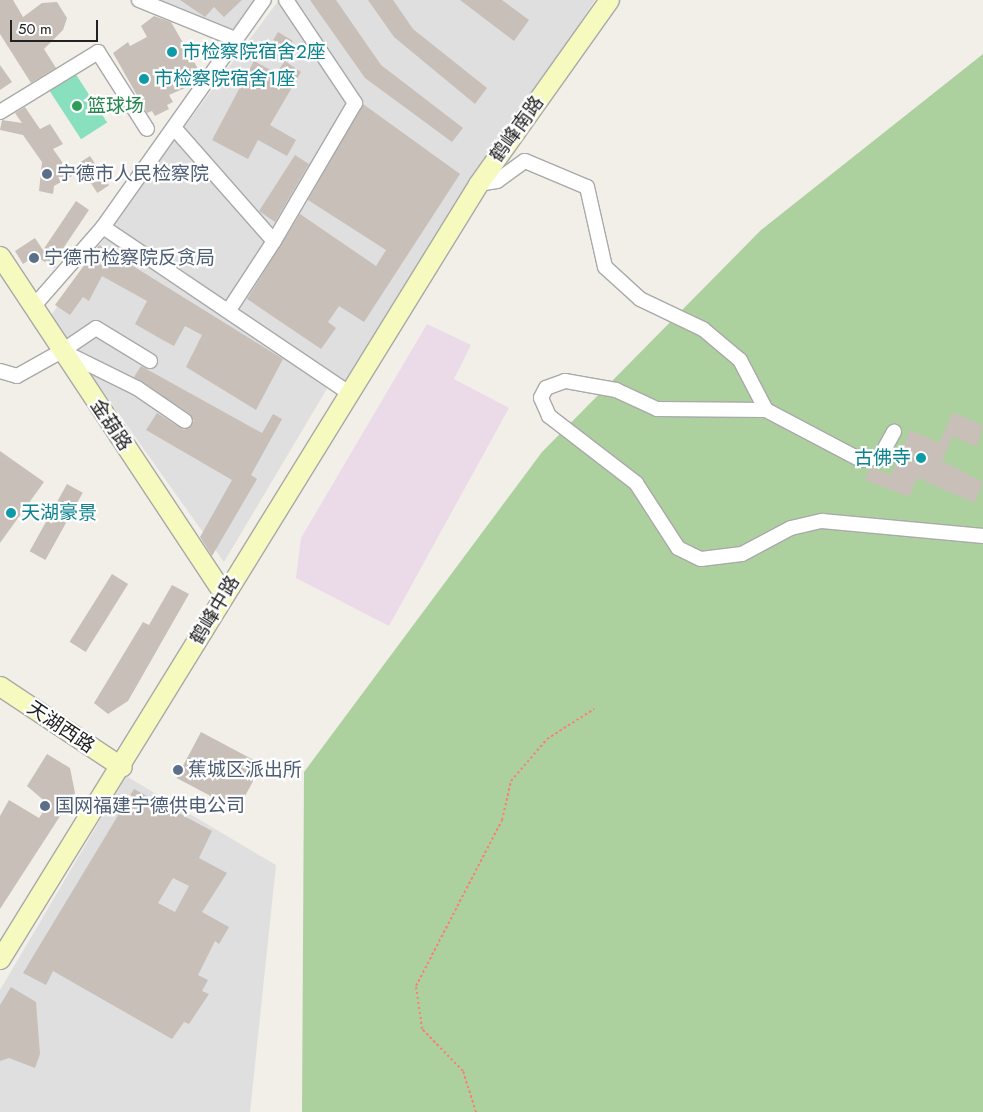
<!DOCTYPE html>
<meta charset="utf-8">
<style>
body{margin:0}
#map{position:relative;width:983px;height:1112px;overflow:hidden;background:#f2efe9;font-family:Jost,"Noto Sans SC",sans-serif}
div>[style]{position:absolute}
.residential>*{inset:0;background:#e0dfdf}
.industrial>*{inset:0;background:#ebdbe8}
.forest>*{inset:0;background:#add19e}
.pitch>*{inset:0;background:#88e0be;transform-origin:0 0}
.building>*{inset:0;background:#c7bfb8;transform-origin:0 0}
.path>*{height:2px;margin-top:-1px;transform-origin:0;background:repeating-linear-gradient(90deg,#fa8072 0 2.5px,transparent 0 5px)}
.roads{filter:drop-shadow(1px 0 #a9a9a9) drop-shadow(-1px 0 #a9a9a9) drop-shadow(0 1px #a9a9a9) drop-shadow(0 -1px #a9a9a9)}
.street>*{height:14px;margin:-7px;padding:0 7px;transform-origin:7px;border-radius:7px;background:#fff}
.secondary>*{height:19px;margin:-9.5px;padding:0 9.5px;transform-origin:9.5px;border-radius:9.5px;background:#f7fabf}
.dots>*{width:14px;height:14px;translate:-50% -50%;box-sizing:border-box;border:2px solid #fff;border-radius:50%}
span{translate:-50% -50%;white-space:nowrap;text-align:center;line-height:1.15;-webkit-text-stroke:4.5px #fff;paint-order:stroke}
.culture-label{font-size:19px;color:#0d838f}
.left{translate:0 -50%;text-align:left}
.right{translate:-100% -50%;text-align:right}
.leisure-label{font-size:19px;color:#27864d}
.street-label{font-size:19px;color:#222}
.service-label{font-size:19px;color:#4e5e75}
.scale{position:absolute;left:10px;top:20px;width:88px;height:22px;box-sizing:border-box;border:2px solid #222;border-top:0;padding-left:6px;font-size:15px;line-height:18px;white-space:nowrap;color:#222;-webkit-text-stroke:4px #fff;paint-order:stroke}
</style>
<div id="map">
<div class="residential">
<div style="clip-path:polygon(150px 0,257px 0,232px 32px)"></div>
<div style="clip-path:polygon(279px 0,595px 0,344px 382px,111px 225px)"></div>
<div style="clip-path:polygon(106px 236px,328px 387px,224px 562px,50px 317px)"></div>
<div style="clip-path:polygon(126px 776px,276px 865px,250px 1112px,0 1112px,0 990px)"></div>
</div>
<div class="industrial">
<div style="clip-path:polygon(427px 324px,471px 345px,454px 379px,509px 408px,389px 626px,296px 578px,301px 538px)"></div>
</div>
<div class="forest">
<div style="clip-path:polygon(983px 54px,983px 1112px,302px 1112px,304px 772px,542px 452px,761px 230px)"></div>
</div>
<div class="pitch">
<div style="left:75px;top:73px;width:59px;height:31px;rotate:57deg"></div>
</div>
<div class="building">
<div style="clip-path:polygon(0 0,13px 0,23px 17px,42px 3px,57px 2px,67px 18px,63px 30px,44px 49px,56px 68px,31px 83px,0 34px)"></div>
<div style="clip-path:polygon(180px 0,242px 0,224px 17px,214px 7px,205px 17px)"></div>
<div style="clip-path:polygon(310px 0,336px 0,381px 65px,463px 128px,452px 142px,365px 78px)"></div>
<div style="clip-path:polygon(368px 0,393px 0,413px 29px,487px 88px,475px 104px,394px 37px)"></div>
<div style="clip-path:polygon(460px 0,502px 0,529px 20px,514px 41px)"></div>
<div style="clip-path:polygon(154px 16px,171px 22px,201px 74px,194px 84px,169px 95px,173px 102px,167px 105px,169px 109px,155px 116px,152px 111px,147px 113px,113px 53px,128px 42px,130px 46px,147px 37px,141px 26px)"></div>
<div style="left:278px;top:32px;width:17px;height:9px;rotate:31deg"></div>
<div style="clip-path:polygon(254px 61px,276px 73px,285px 61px,301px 72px,270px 125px,296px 140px,287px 156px,258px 140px,248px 159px,212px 140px)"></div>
<div style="clip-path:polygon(0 65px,12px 82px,0 90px)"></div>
<div style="clip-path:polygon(363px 104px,460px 174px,364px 322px,339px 306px,328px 322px,336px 328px,321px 349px,247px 299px,300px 214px,376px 266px,386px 250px,308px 200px)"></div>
<div style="clip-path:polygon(25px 107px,40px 129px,50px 124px,63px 144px,53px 149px,72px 176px,54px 186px,53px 194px,39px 191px,42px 162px,23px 135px,0 130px,2px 120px,22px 123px,15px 113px)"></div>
<div style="clip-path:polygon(295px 155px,309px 164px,275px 222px,259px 211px)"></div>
<div style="left:90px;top:156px;width:35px;height:14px;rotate:57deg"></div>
<div style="clip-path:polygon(76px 201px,89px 210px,56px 259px,55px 268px,35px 256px,23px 264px,15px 251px,35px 238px,43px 250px)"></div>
<div style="clip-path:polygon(99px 245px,283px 359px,256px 410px,186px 367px,202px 335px,185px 326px,174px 346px,161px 339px,135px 324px,147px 301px,102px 276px,89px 301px,83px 297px,70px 315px,55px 305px)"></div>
<div style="clip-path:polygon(141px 366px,262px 433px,273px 414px,282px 419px,251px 475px,257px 479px,212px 556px,200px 537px,232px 480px,146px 430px,157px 413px,184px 430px,194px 421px,190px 414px,134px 377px)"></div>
<div style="clip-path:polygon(953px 412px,983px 426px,977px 447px,953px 436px,942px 461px,983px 482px,975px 503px,917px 478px,909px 497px,865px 480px,870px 467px,891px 475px,910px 430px,939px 443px)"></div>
<div style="clip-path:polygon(0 451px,44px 482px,0 543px)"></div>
<div style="left:67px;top:484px;width:18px;height:77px;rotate:29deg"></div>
<div style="left:112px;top:574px;width:19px;height:80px;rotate:32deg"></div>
<div style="clip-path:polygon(172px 585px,189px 594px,128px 701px,108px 714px,94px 703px,143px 622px,149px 625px)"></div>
<div style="left:201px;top:732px;width:69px;height:52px;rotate:28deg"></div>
<div style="clip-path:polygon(47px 754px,70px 768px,75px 793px,0 909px,0 816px,9px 800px,39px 818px,48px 804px,27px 786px)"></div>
<div style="clip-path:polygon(evenodd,134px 789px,212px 831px,199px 858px,227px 873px,202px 912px,229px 927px,219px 944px,215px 941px,198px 975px,208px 980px,202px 991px,209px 994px,189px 1024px,184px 1022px,172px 1039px,53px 971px,46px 985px,23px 973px,134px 789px,173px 878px,189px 886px,175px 912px,158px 903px,173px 878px)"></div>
<div style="clip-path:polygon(11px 987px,36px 1002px,40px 1054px,35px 1068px,9px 1058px,0 1061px,0 1005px)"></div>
</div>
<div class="path">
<div style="left:476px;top:1112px;width:43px;rotate:-107.6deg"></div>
<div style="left:463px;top:1071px;width:59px;rotate:-134.3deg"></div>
<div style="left:422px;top:1029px;width:43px;rotate:-97.9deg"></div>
<div style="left:416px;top:986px;width:187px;rotate:-62.6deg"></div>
<div style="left:502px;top:820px;width:40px;rotate:-77deg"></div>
<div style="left:511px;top:781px;width:55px;rotate:-49.4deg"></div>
<div style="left:547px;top:739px;width:56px;rotate:-32.6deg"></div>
</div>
<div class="roads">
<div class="street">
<div style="left:139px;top:0;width:104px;rotate:22.1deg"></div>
<div style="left:0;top:112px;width:115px;rotate:-31.5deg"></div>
<div style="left:98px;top:52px;width:91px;rotate:57.5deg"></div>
<div style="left:176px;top:130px;width:148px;rotate:48.6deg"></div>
<div style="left:274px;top:241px;width:82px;rotate:123.1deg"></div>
<div style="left:478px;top:184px;width:19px;rotate:-9deg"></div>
<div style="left:497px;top:181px;width:34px;rotate:-36deg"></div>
<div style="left:525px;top:161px;width:67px;rotate:22.8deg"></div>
<div style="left:587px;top:187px;width:82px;rotate:77.3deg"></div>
<div style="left:605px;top:267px;width:47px;rotate:42.4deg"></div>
<div style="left:640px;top:299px;width:70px;rotate:25.5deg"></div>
<div style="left:703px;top:329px;width:48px;rotate:40deg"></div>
<div style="left:740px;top:360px;width:56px;rotate:62.5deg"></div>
<div style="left:766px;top:410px;width:107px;rotate:27.8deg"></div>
<div style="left:861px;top:460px;width:19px;rotate:-9deg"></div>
<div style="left:880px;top:457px;width:29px;rotate:-61deg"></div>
<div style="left:103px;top:227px;width:299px;rotate:34deg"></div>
<div style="left:274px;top:241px;width:160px;rotate:-59.6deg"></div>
<div style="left:355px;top:103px;width:124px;rotate:-123.8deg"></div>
<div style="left:33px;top:307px;width:106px;rotate:-48.8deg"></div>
<div style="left:103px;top:227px;width:278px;rotate:-54.7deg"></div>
<div style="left:150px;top:361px;width:63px;rotate:-148.6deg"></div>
<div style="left:96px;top:328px;width:41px;rotate:145.9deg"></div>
<div style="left:62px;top:351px;width:84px;rotate:26.3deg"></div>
<div style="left:137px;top:388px;width:58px;rotate:34.5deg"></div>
<div style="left:0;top:371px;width:18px;rotate:16deg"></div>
<div style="left:17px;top:376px;width:51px;rotate:-29.1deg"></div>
<div style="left:766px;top:410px;width:109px;rotate:-179.5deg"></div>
<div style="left:657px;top:409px;width:45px;rotate:-155.1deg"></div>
<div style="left:616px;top:390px;width:52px;rotate:-170deg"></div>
<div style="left:565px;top:381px;width:20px;rotate:160deg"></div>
<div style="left:546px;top:388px;width:11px;rotate:117deg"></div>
<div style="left:541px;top:398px;width:20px;rotate:66deg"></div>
<div style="left:549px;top:416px;width:110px;rotate:37.6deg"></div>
<div style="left:636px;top:483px;width:77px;rotate:57.1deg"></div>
<div style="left:678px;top:548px;width:25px;rotate:26deg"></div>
<div style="left:701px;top:559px;width:41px;rotate:-7deg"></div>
<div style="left:742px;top:554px;width:55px;rotate:-28deg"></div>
<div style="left:791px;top:528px;width:32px;rotate:-13deg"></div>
<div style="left:822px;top:521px;width:162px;rotate:5.3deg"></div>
</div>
<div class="secondary">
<div style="left:0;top:256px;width:405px;rotate:56.5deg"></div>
<div style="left:0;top:686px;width:146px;rotate:33.6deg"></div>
<div style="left:0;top:959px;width:911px;rotate:-58.33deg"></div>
<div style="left:478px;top:184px;width:226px;rotate:-54.6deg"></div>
</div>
</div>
<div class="dots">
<div style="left:172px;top:52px;background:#0f9aa8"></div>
<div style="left:144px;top:79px;background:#0f9aa8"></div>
<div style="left:77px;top:106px;background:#2e9e5b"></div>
<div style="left:47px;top:174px;background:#5c6f8a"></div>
<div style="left:34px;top:258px;background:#5c6f8a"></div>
<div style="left:921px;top:458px;background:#0f9aa8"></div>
<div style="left:11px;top:513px;background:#0f9aa8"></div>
<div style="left:178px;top:770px;background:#5c6f8a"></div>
<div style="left:45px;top:806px;background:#5c6f8a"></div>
</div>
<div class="culture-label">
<span class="left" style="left:182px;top:52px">市检察院宿舍2座</span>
<span class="left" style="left:154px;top:79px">市检察院宿舍1座</span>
<span class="right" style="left:911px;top:458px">古佛寺</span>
<span class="left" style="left:21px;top:513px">天湖豪景</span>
</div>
<div class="leisure-label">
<span class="left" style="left:87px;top:106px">篮球场</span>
</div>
<div class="street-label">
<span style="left:517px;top:129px;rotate:-54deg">鹤峰南路</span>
<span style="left:111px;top:425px;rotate:56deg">金葫路</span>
<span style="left:215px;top:610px;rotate:-59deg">鹤峰中路</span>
<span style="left:61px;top:727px;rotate:34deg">天湖西路</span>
</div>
<div class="service-label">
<span class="left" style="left:57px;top:174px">宁德市人民检察院</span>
<span class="left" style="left:44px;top:258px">宁德市检察院反贪局</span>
<span class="left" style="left:188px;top:770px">蕉城区派出所</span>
<span class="left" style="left:55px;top:806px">国网福建宁德供电公司</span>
</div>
<div class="scale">50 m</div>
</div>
